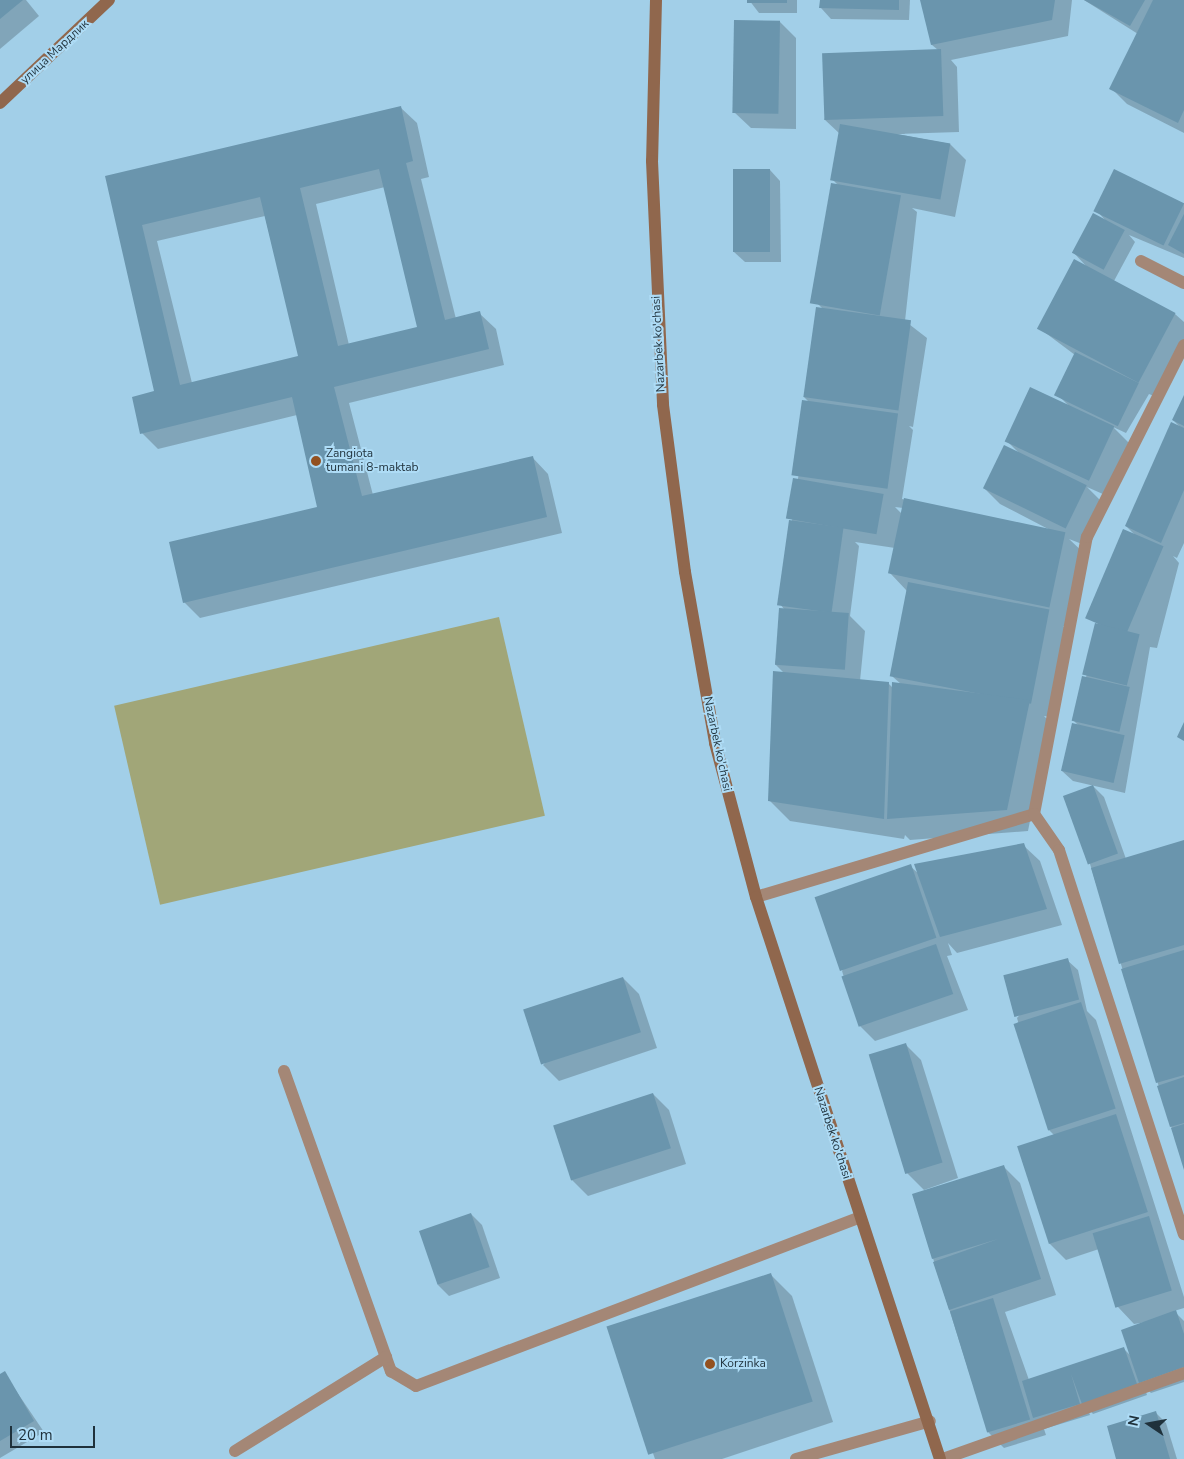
<!DOCTYPE html>
<meta charset="utf-8">
<style>
body{margin:0}
#map{position:relative;width:1184px;height:1459px;overflow:hidden;background:#a2cfe8;font-family:"Nunito Sans",sans-serif}
div>[style]{position:absolute}
.green>*{inset:0;background:#a1a678;transform-origin:0 0}
.shadow>*{inset:0;background:#0003}
.building>*{inset:0;background:#6a95ad;transform-origin:0 0}
.lane>*{height:12px;margin:-6px;padding:0 6px;transform-origin:6px;border-radius:6px;background:#a48776}
.street>*{height:12px;margin:-6px;padding:0 6px;transform-origin:6px;border-radius:6px;background:#a48776}
.secondary>*{height:12px;margin:-6px;padding:0 6px;transform-origin:6px;border-radius:6px;background:#90674d}
.dots>*{width:14px;height:14px;translate:-50% -50%;box-sizing:border-box;border:2px solid #aedcf6;border-radius:50%}
span{translate:-50% -50%;white-space:nowrap;text-align:center;line-height:1.15;-webkit-text-stroke:4px #aedcf6;paint-order:stroke}
.street-label{font-size:12px;color:#1f313b}
.poi-label{font-size:12px;color:#1f313b}
.left{translate:0 -50%;text-align:left}
.north{position:absolute;left:1124px;top:1399px;width:50px;height:50px;-webkit-text-stroke:4px #aedcf6;paint-order:stroke;rotate:282deg;font-size:14px;font-weight:700;line-height:20px;text-align:center;color:#1f313b}
.north::after{content:'';display:block;margin:auto;width:18px;height:22px;background:#1f313b;clip-path:polygon(50% 0,100% 100%,50% 72%,0 100%)}
.scale{position:absolute;left:10px;top:1426px;width:85px;height:22px;box-sizing:border-box;border:2px solid #1f313b;border-top:0;padding-left:6px;font-size:15px;line-height:18px;white-space:nowrap;color:#1f313b;-webkit-text-stroke:4px #aedcf6;paint-order:stroke}
</style>
<div id="map">
<div class="green">
<div style="left:499px;top:617px;width:204px;height:395px;rotate:77deg"></div>
</div>
<div class="shadow">
<div style="clip-path:polygon(0 0,26px 0,39px 16px,0 49px)"></div>
<div style="clip-path:polygon(749px 0,797px 0,797px 13px,759px 13px)"></div>
<div style="clip-path:polygon(821px 0,910px 0,909px 20px,831px 19px,821px 8px)"></div>
<div style="clip-path:polygon(evenodd,921px 0,1072px 0,1068px 36px,951px 60px,957px 67px,959px 132px,897px 134px,950px 144px,966px 160px,955px 217px,912px 208px,917px 212px,905px 321px,927px 338px,913px 427px,909px 426px,913px 430px,902px 499px,1052px 531px,1000px 504px,984px 488px,1019px 453px,1006px 440px,1068px 405px,1058px 395px,1075px 355px,1039px 328px,1087px 267px,1074px 253px,1106px 221px,1096px 210px,1115px 171px,1184px 204px,1184px 258px,1129px 235px,1135px 242px,1114px 281px,1175px 314px,1184px 322px,1184px 344px,1156px 397px,1149px 394px,1126px 433px,1113px 427px,1129px 443px,1105px 495px,1087px 487px,1102px 502px,1082px 544px,1069px 539px,1085px 554px,1070px 628px,1063px 626px,1070px 632px,1051px 717px,1044px 716px,1050px 722px,1028px 831px,910px 840px,905px 835px,904px 839px,790px 821px,769px 800px,784px 673px,775px 664px,784px 609px,780px 604px,809px 402px,804px 397px,823px 309px,817px 303px,839px 186px,832px 179px,840px 134px,824px 119px,938px 50px,932px 45px,921px 0,895px 507px,903px 508px,902px 514px,895px 507px,921px 0,855px 542px,895px 548px,890px 573px,907px 591px,893px 677px,901px 684px,893px 688px,888px 683px,860px 681px,865px 631px,850px 616px,859px 546px,855px 542px)"></div>
<div style="clip-path:polygon(1084px 0,1184px 0,1184px 133px,1127px 104px,1111px 88px,1138px 34px)"></div>
<div style="clip-path:polygon(780px 22px,796px 38px,796px 129px,751px 128px,734px 112px)"></div>
<div style="clip-path:polygon(evenodd,400px 107px,417px 123px,429px 177px,421px 179px,456px 319px,479px 313px,496px 329px,504px 365px,349px 403px,373px 495px,532px 457px,548px 474px,562px 533px,200px 618px,184px 602px,319px 508px,297px 415px,158px 449px,142px 433px,156px 392px,106px 177px,400px 107px,385px 187px,419px 328px,349px 345px,316px 204px,385px 187px,400px 107px,265px 216px,300px 357px,192px 383px,157px 241px,265px 216px)"></div>
<div style="clip-path:polygon(770px 170px,780px 181px,781px 262px,745px 262px,734px 252px)"></div>
<div style="clip-path:polygon(1184px 398px,1184px 543px,1177px 558px,1173px 556px,1179px 563px,1157px 648px,1150px 647px,1125px 793px,1073px 781px,1062px 771px,1079px 726px,1074px 721px,1100px 626px,1096px 622px,1135px 535px,1126px 526px,1180px 427px,1173px 420px)"></div>
<div style="clip-path:polygon(1093px 786px,1104px 797px,1126px 859px,1184px 841px,1184px 1168px,1090px 864px)"></div>
<div style="clip-path:polygon(1023px 845px,1040px 861px,1062px 925px,957px 953px,948px 943px,952px 955px,947px 956px,968px 1010px,875px 1041px,859px 1025px,842px 971px,910px 866px,919px 874px)"></div>
<div style="clip-path:polygon(1067px 960px,1078px 970px,1087px 1011px,1096px 1020px,1184px 1297px,1184px 1308px,1174px 1311px,1184px 1321px,1184px 1382px,1151px 1393px,1144px 1386px,1147px 1395px,1093px 1414px,1087px 1407px,1090px 1415px,1044px 1429px,1046px 1435px,1004px 1448px,988px 1432px,913px 1195px,1003px 1166px,1020px 1183px,1056px 1295px,1005px 1312px,1029px 1380px,1124px 1349px,1131px 1356px,1147px 1322px,1134px 1324px,1118px 1307px,1099px 1249px,1066px 1260px,1050px 1244px,1055px 1136px,1049px 1130px,1017px 1018px)"></div>
<div style="clip-path:polygon(623px 978px,639px 994px,657px 1048px,559px 1081px,543px 1065px)"></div>
<div style="clip-path:polygon(905px 1044px,921px 1060px,958px 1178px,924px 1190px,907px 1173px)"></div>
<div style="clip-path:polygon(653px 1094px,669px 1110px,686px 1164px,588px 1196px,572px 1180px)"></div>
<div style="clip-path:polygon(471px 1214px,482px 1225px,500px 1278px,449px 1296px,438px 1285px)"></div>
<div style="clip-path:polygon(770px 1274px,792px 1296px,833px 1422px,722px 1459px,655px 1459px,609px 1328px)"></div>
<div style="clip-path:polygon(4px 1373px,44px 1432px,0 1458px,0 1376px)"></div>
<div style="clip-path:polygon(1155px 1412px,1166px 1423px,1177px 1459px,1118px 1459px)"></div>
</div>
<div class="building">
<div style="clip-path:polygon(0 0,23px 0,0 19px)"></div>
<div style="left:747px;top:0;width:40px;height:3px"></div>
<div style="clip-path:polygon(820px 0,899px 0,899px 10px,819px 8px)"></div>
<div style="clip-path:polygon(920px 0,1055px 0,1052px 20px,931px 45px)"></div>
<div style="clip-path:polygon(1084px 0,1145px 0,1130px 26px)"></div>
<div style="clip-path:polygon(1153px 0,1184px 0,1184px 110px,1178px 123px,1109px 89px)"></div>
<div style="left:734px;top:20px;width:46px;height:93px;rotate:1deg"></div>
<div style="left:941px;top:49px;width:67px;height:119px;rotate:88deg"></div>
<div style="clip-path:polygon(evenodd,401px 106px,413px 161px,406px 163px,445px 320px,480px 311px,489px 349px,334px 387px,362px 496px,533px 456px,547px 517px,183px 603px,169px 542px,317px 507px,292px 397px,140px 434px,132px 397px,154px 391px,105px 176px,401px 106px,379px 169px,417px 327px,338px 346px,300px 188px,379px 169px,401px 106px,260px 197px,298px 356px,180px 385px,142px 225px,260px 197px)"></div>
<div style="left:840px;top:124px;width:112px;height:57px;rotate:10deg"></div>
<div style="left:733px;top:169px;width:37px;height:83px"></div>
<div style="left:1114px;top:169px;width:78px;height:47px;rotate:26deg"></div>
<div style="left:831px;top:183px;width:71px;height:122px;rotate:10deg"></div>
<div style="left:1093px;top:213px;width:36px;height:45px;rotate:28deg"></div>
<div style="clip-path:polygon(1184px 214px,1184px 254px,1168px 245px)"></div>
<div style="left:1074px;top:259px;width:115px;height:79px;rotate:28deg"></div>
<div style="left:816px;top:307px;width:96px;height:91px;rotate:8deg"></div>
<div style="left:1075px;top:352px;width:71px;height:48px;rotate:26deg"></div>
<div style="left:1030px;top:387px;width:93px;height:60px;rotate:25deg"></div>
<div style="clip-path:polygon(1184px 395px,1184px 426px,1172px 420px)"></div>
<div style="left:802px;top:400px;width:97px;height:76px;rotate:8deg"></div>
<div style="clip-path:polygon(1171px 422px,1184px 428px,1184px 490px,1161px 543px,1125px 526px)"></div>
<div style="left:1004px;top:445px;width:92px;height:48px;rotate:26deg"></div>
<div style="left:793px;top:478px;width:92px;height:41px;rotate:10deg"></div>
<div style="left:904px;top:498px;width:165px;height:77px;rotate:12deg"></div>
<div style="left:789px;top:520px;width:55px;height:86px;rotate:8deg"></div>
<div style="left:1123px;top:529px;width:44px;height:97px;rotate:23deg"></div>
<div style="left:908px;top:582px;width:144px;height:96px;rotate:11deg"></div>
<div style="left:779px;top:608px;width:70px;height:57px;rotate:4deg"></div>
<div style="left:1095px;top:623px;width:46px;height:53px;rotate:14deg"></div>
<div style="clip-path:polygon(773px 671px,889px 682px,884px 819px,768px 801px)"></div>
<div style="left:1082px;top:676px;width:49px;height:46px;rotate:13deg"></div>
<div style="clip-path:polygon(892px 682px,1030px 700px,1007px 810px,887px 819px)"></div>
<div style="clip-path:polygon(1184px 722px,1184px 741px,1177px 737px)"></div>
<div style="left:1072px;top:723px;width:54px;height:49px;rotate:13deg"></div>
<div style="left:1093px;top:785px;width:73px;height:32px;rotate:70deg"></div>
<div style="clip-path:polygon(1184px 840px,1184px 945px,1119px 964px,1091px 868px)"></div>
<div style="clip-path:polygon(1024px 843px,1047px 909px,940px 937px,914px 864px)"></div>
<div style="left:911px;top:864px;width:78px;height:102px;rotate:71deg"></div>
<div style="left:936px;top:944px;width:53px;height:100px;rotate:71deg"></div>
<div style="clip-path:polygon(1184px 950px,1184px 1075px,1156px 1083px,1121px 969px)"></div>
<div style="left:1068px;top:958px;width:43px;height:67px;rotate:75deg"></div>
<div style="left:623px;top:977px;width:58px;height:105px;rotate:72deg"></div>
<div style="left:1081px;top:1002px;width:112px;height:71px;rotate:72deg"></div>
<div style="left:906px;top:1043px;width:125px;height:39px;rotate:73deg"></div>
<div style="clip-path:polygon(1184px 1077px,1184px 1123px,1170px 1127px,1157px 1086px)"></div>
<div style="left:653px;top:1093px;width:58px;height:105px;rotate:72deg"></div>
<div style="left:1116px;top:1114px;width:103px;height:104px;rotate:72deg"></div>
<div style="clip-path:polygon(1184px 1124px,1184px 1170px,1171px 1128px)"></div>
<div style="clip-path:polygon(1004px 1165px,1041px 1279px,949px 1310px,933px 1262px,998px 1239px,932px 1259px,912px 1194px)"></div>
<div style="left:471px;top:1213px;width:57px;height:55px;rotate:71deg"></div>
<div style="left:1149px;top:1216px;width:78px;height:59px;rotate:73deg"></div>
<div style="left:771px;top:1273px;width:135px;height:173px;rotate:72deg"></div>
<div style="left:993px;top:1298px;width:127px;height:45px;rotate:73deg"></div>
<div style="clip-path:polygon(1176px 1310px,1184px 1334px,1184px 1367px,1139px 1383px,1121px 1330px)"></div>
<div style="clip-path:polygon(1124px 1347px,1137px 1384px,1082px 1404px,1071px 1374px,1080px 1404px,1033px 1418px,1022px 1381px)"></div>
<div style="clip-path:polygon(5px 1371px,34px 1421px,0 1441px,0 1374px)"></div>
<div style="clip-path:polygon(1156px 1411px,1170px 1459px,1116px 1459px,1107px 1426px)"></div>
</div>
<div class="lane">
<div style="left:796px;top:1459px;width:139px;rotate:-15.8deg"></div>
</div>
<div class="street">
<div style="left:1141px;top:261px;width:48px;rotate:27.1deg"></div>
<div style="left:1034px;top:814px;width:282px;rotate:-79.2deg"></div>
<div style="left:1087px;top:537px;width:215px;rotate:-63.2deg"></div>
<div style="left:756px;top:897px;width:290px;rotate:-16.6deg"></div>
<div style="left:1034px;top:814px;width:44px;rotate:55.2deg"></div>
<div style="left:1059px;top:850px;width:404px;rotate:72deg"></div>
<div style="left:284px;top:1071px;width:319px;rotate:70.4deg"></div>
<div style="left:391px;top:1371px;width:29px;rotate:31deg"></div>
<div style="left:416px;top:1386px;width:474px;rotate:-20.8deg"></div>
<div style="left:235px;top:1451px;width:178px;rotate:-31.9deg"></div>
<div style="left:943px;top:1459px;width:256px;rotate:-19.6deg"></div>
</div>
<div class="secondary">
<div style="left:656px;top:0;width:161px;rotate:91.4deg"></div>
<div style="left:652px;top:161px;width:244px;rotate:87.4deg"></div>
<div style="left:663px;top:405px;width:168px;rotate:82.5deg"></div>
<div style="left:685px;top:572px;width:174px;rotate:80deg"></div>
<div style="left:715px;top:743px;width:159px;rotate:75.1deg"></div>
<div style="left:756px;top:897px;width:591px;rotate:71.87deg"></div>
<div style="left:0;top:103px;width:150px;rotate:-43.4deg"></div>
</div>
<div class="dots">
<div style="left:316px;top:461px;background:#935120"></div>
<div style="left:710px;top:1364px;background:#935120"></div>
</div>
<div class="street-label">
<span style="left:55px;top:52px;rotate:-43deg">улица Мардлик</span>
<span style="left:659px;top:344px;rotate:-93deg">Nazarbek ko'chasi</span>
<span style="left:717px;top:744px;rotate:78deg">Nazarbek ko'chasi</span>
<span style="left:832px;top:1133px;rotate:72deg">Nazarbek ko'chasi</span>
</div>
<div class="poi-label">
<span class="left" style="left:326px;top:461px">Zangiota<br>tumani 8-maktab</span>
<span class="left" style="left:720px;top:1364px">Korzinka</span>
</div>
<div class="north">N</div>
<div class="scale">20 m</div>
</div>
